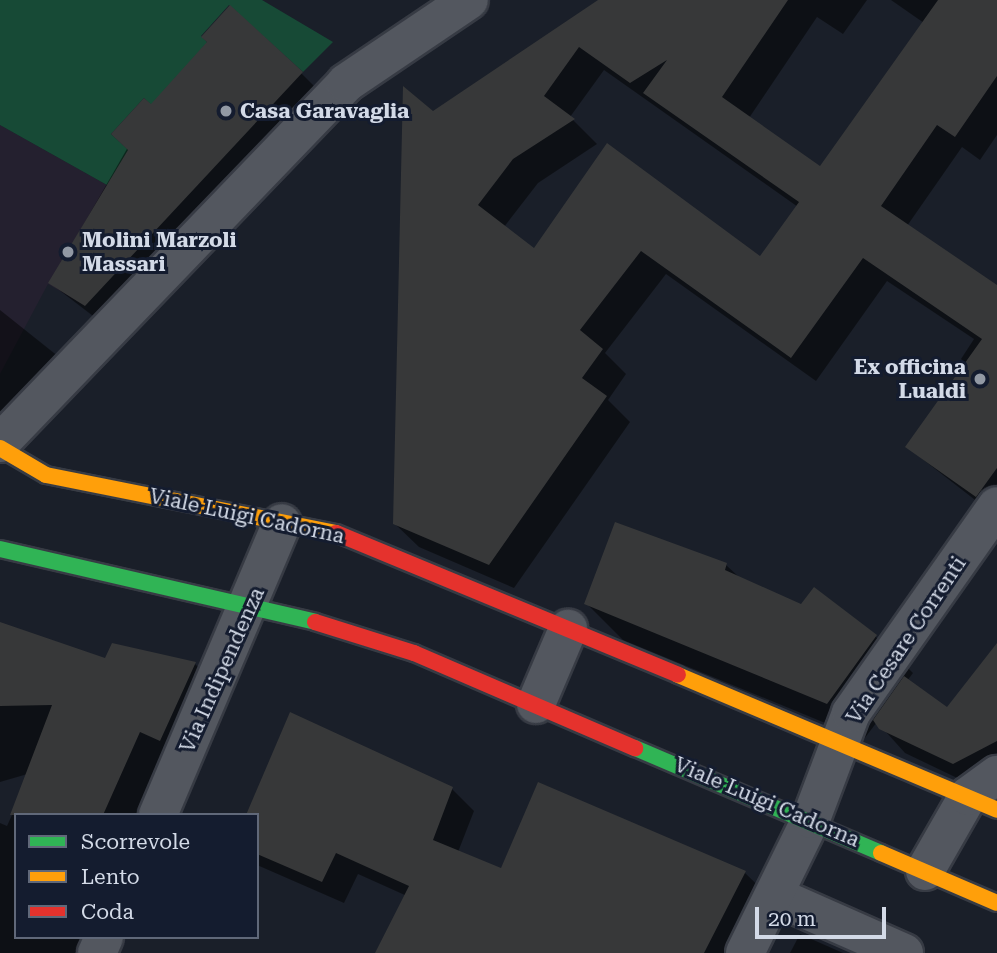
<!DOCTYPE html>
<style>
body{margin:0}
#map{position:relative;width:997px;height:953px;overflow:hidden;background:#1a1f29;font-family:"Roboto Serif",serif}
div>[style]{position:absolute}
.commercial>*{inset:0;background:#24202f}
.green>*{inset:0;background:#174a36}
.shadow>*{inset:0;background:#0007}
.building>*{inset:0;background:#373839}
.roads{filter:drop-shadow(2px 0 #373b44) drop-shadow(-2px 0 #373b44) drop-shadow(0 2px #373b44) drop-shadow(0 -2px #373b44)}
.street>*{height:38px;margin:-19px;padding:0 19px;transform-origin:19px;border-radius:19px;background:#53575f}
.fast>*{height:16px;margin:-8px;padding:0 8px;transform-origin:8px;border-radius:8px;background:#30b455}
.slow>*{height:16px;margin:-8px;padding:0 8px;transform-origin:8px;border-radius:8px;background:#ff9f0a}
.jam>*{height:16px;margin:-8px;padding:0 8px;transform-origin:8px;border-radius:8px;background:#e5322d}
.dots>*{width:19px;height:19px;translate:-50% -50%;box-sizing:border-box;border:4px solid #141c2f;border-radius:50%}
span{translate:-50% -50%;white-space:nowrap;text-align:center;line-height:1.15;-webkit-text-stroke:6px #141c2f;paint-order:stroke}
.poi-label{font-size:21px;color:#d3dae7;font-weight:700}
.left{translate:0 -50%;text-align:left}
.right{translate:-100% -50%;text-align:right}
.street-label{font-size:21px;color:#d3dae7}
.legend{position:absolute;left:14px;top:813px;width:245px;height:126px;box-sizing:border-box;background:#141c2f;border:2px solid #606879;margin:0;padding:9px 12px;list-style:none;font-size:21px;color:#d3dae7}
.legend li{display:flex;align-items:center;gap:14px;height:35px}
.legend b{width:35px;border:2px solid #606879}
.scale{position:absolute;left:755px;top:907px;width:131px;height:32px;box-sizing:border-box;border:4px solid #d3dae7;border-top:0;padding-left:9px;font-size:21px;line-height:24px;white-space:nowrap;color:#d3dae7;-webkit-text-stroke:5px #141c2f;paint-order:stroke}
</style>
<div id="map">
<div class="commercial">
<div style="clip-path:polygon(0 125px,107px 185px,85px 306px,48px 284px,0 374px)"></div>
</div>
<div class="green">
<div style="clip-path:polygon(0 0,262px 0,333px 42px,303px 72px,229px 5px,201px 36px,207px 42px,173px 125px,144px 98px,111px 134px,183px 200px,107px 185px,0 125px)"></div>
</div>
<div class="shadow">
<div style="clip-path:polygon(evenodd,603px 0,867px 0,843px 34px,817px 17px,749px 118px,820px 168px,924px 23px,891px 0,997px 0,997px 135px,980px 160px,962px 147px,907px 226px,997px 287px,997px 517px,907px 447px,966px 364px,961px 359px,974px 339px,887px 281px,816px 381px,666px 274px,605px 353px,626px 374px,608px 400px,630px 422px,514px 588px,419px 547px,394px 523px,433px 113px,603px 0,604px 70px,798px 207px,760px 259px,608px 146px,534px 250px,504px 227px,538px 183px,597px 144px,570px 117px,604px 70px)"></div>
<div style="clip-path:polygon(301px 73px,326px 98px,110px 329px,50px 283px,151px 107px)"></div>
<div style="clip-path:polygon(0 310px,59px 357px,0 451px)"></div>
<div style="clip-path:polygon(726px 565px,740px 578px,801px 606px,814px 589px,876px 637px,913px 673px,907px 681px,948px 709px,997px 646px,997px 778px,978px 788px,905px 753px,877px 722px,864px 739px,623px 640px,586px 603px)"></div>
<div style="clip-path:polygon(0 626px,106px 661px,113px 645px,195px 664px,229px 697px,193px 774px,152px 815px,16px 815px,16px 937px,117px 937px,110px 953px,0 953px,0 823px,7px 826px,31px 773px,0 782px)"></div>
<div style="clip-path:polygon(452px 789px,474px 811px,458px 852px,502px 870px,745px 873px,767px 894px,736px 953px,377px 953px,407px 896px,358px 874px,344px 903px,257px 865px,257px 815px)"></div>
<div style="clip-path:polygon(800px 934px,843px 953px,790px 953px)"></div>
</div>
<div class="building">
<div style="clip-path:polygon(evenodd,598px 0,788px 0,722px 97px,820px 166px,938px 0,997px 0,997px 76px,955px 137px,937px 125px,881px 206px,997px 285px,997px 468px,976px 497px,905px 447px,982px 339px,863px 258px,791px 358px,641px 251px,580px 330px,603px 349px,582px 378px,607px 396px,489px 565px,393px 524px,403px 86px,433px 111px,598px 0,579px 47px,630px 83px,667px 60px,643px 93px,799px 202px,760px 256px,607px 143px,534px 248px,478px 205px,513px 159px,575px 119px,544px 96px,579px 47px)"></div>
<div style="clip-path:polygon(230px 5px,303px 72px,85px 306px,48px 283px,128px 150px,111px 134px,144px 98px,151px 104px,207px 42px,201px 37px)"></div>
<div style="clip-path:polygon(615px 522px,727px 563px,725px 570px,801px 604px,814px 587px,877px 635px,827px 704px,584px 604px)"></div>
<div style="clip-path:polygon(0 622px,105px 658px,112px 643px,196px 662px,160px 741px,140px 732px,103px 815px,10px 815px,52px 705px,0 706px)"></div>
<div style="clip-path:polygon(997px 643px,997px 741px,953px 764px,879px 729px,873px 720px,904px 676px,947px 707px)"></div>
<div style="clip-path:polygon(290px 712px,453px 787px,433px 840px,501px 868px,538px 782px,746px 871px,704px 953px,375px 953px,409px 886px,336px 853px,322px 882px,257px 854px,257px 815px,246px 815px)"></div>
</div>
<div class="roads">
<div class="street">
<div style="left:0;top:443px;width:499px;rotate:-46.1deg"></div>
<div style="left:346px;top:83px;width:148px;rotate:-34deg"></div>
<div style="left:536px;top:704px;width:82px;rotate:-66.9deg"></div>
<div style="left:158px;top:815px;width:317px;rotate:-67deg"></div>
<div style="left:925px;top:871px;width:86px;rotate:-60.2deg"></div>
<div style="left:968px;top:796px;width:36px;rotate:-36deg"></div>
<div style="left:775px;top:896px;width:141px;rotate:23.8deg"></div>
<div style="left:97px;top:953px;width:17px;rotate:-66deg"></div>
<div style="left:745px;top:953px;width:149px;rotate:-63.8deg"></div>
<div style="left:811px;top:819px;width:113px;rotate:-69.3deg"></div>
<div style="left:851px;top:713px;width:253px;rotate:-54.8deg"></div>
</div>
<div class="fast">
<div style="left:0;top:549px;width:323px;rotate:13deg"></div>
<div style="left:635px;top:748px;width:267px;rotate:23.1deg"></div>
</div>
<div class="slow">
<div style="left:0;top:448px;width:53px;rotate:30.4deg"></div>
<div style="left:46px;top:475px;width:296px;rotate:11.3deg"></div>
<div style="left:678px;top:675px;width:346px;rotate:22.9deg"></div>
<div style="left:881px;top:853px;width:126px;rotate:23.3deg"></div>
</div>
<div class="jam">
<div style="left:336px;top:533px;width:370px;rotate:22.5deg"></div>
<div style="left:315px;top:622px;width:104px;rotate:17.4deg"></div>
<div style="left:414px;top:653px;width:241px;rotate:23.3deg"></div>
</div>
</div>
<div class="dots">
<div style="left:226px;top:111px;background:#9299a4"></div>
<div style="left:68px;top:252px;background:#9299a4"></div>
<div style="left:980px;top:379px;background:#9299a4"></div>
</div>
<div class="poi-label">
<span class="left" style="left:240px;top:111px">Casa Garavaglia</span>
<span class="left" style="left:82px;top:252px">Molini Marzoli<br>Massari</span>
<span class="right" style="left:966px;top:379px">Ex officina<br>Lualdi</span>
</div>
<div class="street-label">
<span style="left:247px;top:516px;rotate:12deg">Viale Luigi Cadorna</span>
<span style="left:906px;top:640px;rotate:-56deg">Via Cesare Correnti</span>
<span style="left:222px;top:670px;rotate:-66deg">Via Indipendenza</span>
<span style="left:767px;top:802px;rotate:23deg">Viale Luigi Cadorna</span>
</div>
<ul class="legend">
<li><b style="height:9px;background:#30b455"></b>Scorrevole</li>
<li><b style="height:9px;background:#ff9f0a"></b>Lento</li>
<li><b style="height:9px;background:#e5322d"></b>Coda</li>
</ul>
<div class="scale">20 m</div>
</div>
